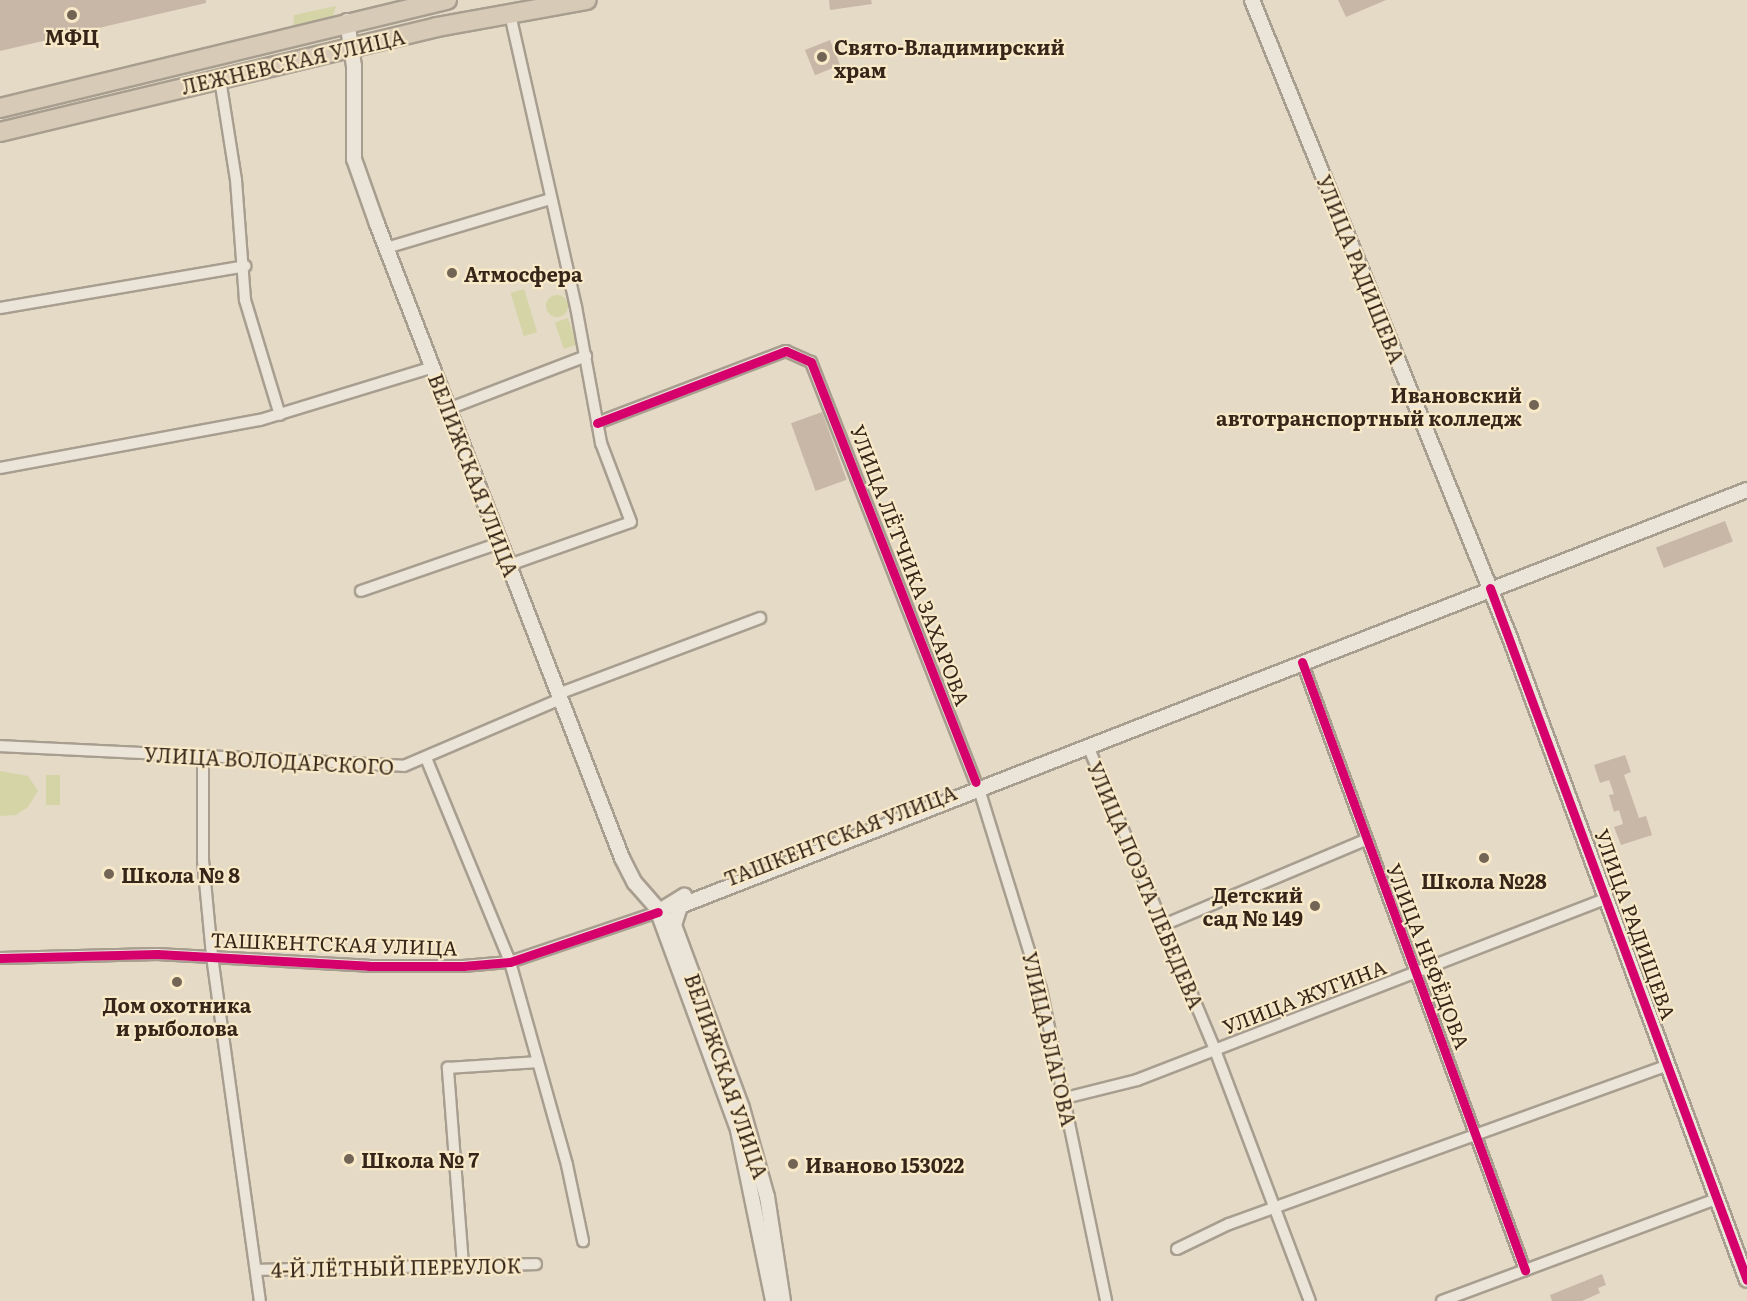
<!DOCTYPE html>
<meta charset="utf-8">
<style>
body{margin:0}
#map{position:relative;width:1747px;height:1301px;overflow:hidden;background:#e4dac5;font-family:Literata,serif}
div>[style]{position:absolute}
.green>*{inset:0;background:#d5d4a6;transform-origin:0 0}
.round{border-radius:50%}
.building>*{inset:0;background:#c8b7a6;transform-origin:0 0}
.roads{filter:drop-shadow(2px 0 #a89e90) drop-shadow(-2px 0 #a89e90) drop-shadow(0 2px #a89e90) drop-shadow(0 -2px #a89e90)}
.street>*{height:10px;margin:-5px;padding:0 5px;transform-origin:5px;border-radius:5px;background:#ebe4d8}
.secondary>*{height:14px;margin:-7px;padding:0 7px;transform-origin:7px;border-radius:7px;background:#ebe4d8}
.highway>*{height:18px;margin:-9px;padding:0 9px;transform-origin:9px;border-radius:9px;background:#d7cab6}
.cycleway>*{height:9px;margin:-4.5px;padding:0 4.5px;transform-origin:4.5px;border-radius:4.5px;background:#d6006c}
.dots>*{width:16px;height:16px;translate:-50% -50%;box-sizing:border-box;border:3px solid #f8e9c8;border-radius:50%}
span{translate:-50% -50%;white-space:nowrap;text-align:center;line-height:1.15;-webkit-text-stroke:4.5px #f8e9c8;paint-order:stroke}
.poi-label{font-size:20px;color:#352619;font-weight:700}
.left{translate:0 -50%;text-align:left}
.right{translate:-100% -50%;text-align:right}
.street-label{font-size:20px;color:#352619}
</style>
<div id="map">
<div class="green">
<div style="clip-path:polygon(336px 6px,332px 20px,293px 30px,294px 15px)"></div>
<div style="left:524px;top:289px;width:45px;height:14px;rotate:73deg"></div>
<div class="round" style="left:546px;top:295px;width:22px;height:22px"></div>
<div style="left:568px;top:318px;width:28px;height:14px;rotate:71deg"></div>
<div style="clip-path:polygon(0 771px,28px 776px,38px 791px,28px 807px,16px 815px,0 816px)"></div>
<div style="left:46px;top:775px;width:14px;height:30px"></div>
</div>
<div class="building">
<div style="clip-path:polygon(0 0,206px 0,206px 3px,0 51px)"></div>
<div style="clip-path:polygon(829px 0,871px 0,872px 4px,830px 10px)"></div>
<div style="clip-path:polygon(1338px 0,1386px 0,1346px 17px)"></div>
<div style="left:830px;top:40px;width:27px;height:27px;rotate:68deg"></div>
<div style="left:822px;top:412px;width:72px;height:33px;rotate:70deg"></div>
<div style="left:1725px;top:521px;width:22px;height:74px;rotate:69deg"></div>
<div style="clip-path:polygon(1625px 755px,1631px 772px,1624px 775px,1639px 818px,1646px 816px,1652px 835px,1621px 845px,1614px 827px,1623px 824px,1619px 810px,1614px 812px,1609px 795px,1614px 794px,1609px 780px,1600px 783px,1594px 765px)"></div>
<div style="clip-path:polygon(1602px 1274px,1606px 1285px,1598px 1288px,1600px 1293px,1582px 1301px,1552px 1301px,1550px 1295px)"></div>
</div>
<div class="roads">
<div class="street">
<div style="left:220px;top:79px;width:102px;rotate:81deg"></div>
<div style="left:236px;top:180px;width:120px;rotate:85.7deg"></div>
<div style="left:245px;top:300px;width:120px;rotate:73.1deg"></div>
<div style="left:386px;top:248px;width:171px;rotate:-16.6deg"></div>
<div style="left:0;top:308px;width:249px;rotate:-9.7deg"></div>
<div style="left:448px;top:409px;width:148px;rotate:-21deg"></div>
<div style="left:597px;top:423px;width:202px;rotate:-20.9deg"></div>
<div style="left:786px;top:351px;width:27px;rotate:24deg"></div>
<div style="left:811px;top:362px;width:451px;rotate:68.6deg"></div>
<div style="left:0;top:468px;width:264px;rotate:-10.5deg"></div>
<div style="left:260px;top:420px;width:181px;rotate:-17deg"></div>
<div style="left:509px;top:565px;width:129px;rotate:-19.4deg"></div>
<div style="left:631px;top:522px;width:85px;rotate:-110.8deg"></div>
<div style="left:601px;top:443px;width:138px;rotate:-100.4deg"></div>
<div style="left:576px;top:307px;width:301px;rotate:-102.7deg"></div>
<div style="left:361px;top:591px;width:147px;rotate:-19.1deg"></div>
<div style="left:1302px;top:662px;width:648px;rotate:69.86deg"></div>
<div style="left:558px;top:694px;width:216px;rotate:-20.6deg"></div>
<div style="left:0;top:746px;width:404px;rotate:2.8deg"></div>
<div style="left:404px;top:766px;width:170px;rotate:-23.2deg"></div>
<div style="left:1088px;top:746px;width:329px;rotate:67.3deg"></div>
<div style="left:1215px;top:1050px;width:268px;rotate:69.3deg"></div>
<div style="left:203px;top:756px;width:104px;rotate:90deg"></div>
<div style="left:203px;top:860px;width:96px;rotate:84.6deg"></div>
<div style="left:212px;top:956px;width:348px;rotate:82.1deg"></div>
<div style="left:426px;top:758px;width:221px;rotate:67.6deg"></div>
<div style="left:510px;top:962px;width:211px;rotate:74.3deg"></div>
<div style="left:567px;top:1165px;width:78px;rotate:78.1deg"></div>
<div style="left:979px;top:789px;width:209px;rotate:72.8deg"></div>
<div style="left:1041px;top:989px;width:319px;rotate:78.2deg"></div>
<div style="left:1161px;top:926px;width:222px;rotate:-22.8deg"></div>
<div style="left:0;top:958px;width:157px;rotate:-1.5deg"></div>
<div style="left:157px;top:954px;width:212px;rotate:3.2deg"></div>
<div style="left:369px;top:966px;width:94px"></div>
<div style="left:463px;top:966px;width:47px;rotate:-4.9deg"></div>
<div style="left:510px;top:962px;width:156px;rotate:-18.7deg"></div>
<div style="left:1065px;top:1098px;width:74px;rotate:-14deg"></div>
<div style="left:1137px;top:1080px;width:505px;rotate:-21.13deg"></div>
<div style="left:1177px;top:1249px;width:58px;rotate:-25.7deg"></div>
<div style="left:1229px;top:1224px;width:467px;rotate:-19.9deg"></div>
<div style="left:463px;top:1265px;width:198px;rotate:-94.4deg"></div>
<div style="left:448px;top:1068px;width:90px;rotate:-3.8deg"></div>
<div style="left:256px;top:1270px;width:280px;rotate:-1.2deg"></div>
<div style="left:1442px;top:1301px;width:293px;rotate:-20.4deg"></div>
</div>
<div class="secondary">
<div style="left:1252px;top:0;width:688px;rotate:67.98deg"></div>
<div style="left:1510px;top:638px;width:684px;rotate:69.74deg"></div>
<div style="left:347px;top:21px;width:46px;rotate:81.2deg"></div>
<div style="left:354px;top:66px;width:93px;rotate:90deg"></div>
<div style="left:354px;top:159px;width:69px;rotate:70.5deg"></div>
<div style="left:377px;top:224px;width:680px;rotate:68.87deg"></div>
<div style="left:622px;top:858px;width:28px;rotate:63deg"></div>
<div style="left:635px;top:883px;width:45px;rotate:48.6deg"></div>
<div style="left:658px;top:912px;width:31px;rotate:-32deg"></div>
<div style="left:658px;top:912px;width:232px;rotate:69.8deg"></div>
<div style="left:738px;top:1130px;width:175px;rotate:78.4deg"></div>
<div style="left:783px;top:1301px;width:105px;rotate:-98.7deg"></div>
<div style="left:767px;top:1197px;width:92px;rotate:-105.7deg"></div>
<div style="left:742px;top:1108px;width:195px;rotate:-110.4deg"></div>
<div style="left:674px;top:925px;width:20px;rotate:-72deg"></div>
<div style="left:680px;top:906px;width:1145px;rotate:-21.3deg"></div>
</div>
<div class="highway">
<div style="left:0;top:108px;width:460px;rotate:-13.6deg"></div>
<div style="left:0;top:132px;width:449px;rotate:-13.5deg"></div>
<div style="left:437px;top:27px;width:152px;rotate:-10.2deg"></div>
</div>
</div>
<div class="cycleway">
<div style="left:597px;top:423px;width:202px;rotate:-20.9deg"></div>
<div style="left:786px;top:351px;width:27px;rotate:24deg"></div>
<div style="left:811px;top:362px;width:451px;rotate:68.6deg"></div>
<div style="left:1490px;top:588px;width:738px;rotate:69.63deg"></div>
<div style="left:1302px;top:662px;width:648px;rotate:69.86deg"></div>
<div style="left:0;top:958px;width:157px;rotate:-1.5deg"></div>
<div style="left:157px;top:954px;width:212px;rotate:3.2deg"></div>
<div style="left:369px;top:966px;width:94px"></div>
<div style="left:463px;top:966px;width:47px;rotate:-4.9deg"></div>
<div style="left:510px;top:962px;width:156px;rotate:-18.7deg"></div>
</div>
<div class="dots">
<div style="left:72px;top:15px;background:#726555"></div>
<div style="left:822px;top:57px;background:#726555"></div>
<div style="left:452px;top:273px;background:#726555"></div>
<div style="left:1534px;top:405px;background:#726555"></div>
<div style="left:1484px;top:858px;background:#726555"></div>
<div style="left:109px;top:874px;background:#726555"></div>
<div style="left:1315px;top:906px;background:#726555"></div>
<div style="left:177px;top:982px;background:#726555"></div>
<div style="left:349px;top:1159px;background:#726555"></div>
<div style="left:793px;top:1164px;background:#726555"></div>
</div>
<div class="poi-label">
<span style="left:72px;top:36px">МФЦ</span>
<span class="left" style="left:834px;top:58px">Свято-Владимирский<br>храм</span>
<span class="left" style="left:464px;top:273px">Атмосфера</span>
<span class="right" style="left:1522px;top:406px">Ивановский<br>автотранспортный колледж</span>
<span class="left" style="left:121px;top:874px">Школа № 8</span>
<span style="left:1484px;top:880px">Школа №28</span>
<span class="right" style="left:1303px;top:906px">Детский<br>сад № 149</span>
<span style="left:177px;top:1016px">Дом охотника<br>и рыболова</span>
<span class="left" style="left:361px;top:1159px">Школа № 7</span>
<span class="left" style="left:805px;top:1164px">Иваново 153022</span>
</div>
<div class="street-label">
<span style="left:293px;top:61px;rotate:-13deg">ЛЕЖНЕВСКАЯ УЛИЦА</span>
<span style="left:1361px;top:269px;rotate:68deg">УЛИЦА РАДИЩЕВА</span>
<span style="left:474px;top:475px;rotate:69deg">ВЕЛИЖСКАЯ УЛИЦА</span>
<span style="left:911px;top:565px;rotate:69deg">УЛИЦА ЛЁТЧИКА ЗАХАРОВА</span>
<span style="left:269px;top:760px;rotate:3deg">УЛИЦА ВОЛОДАРСКОГО</span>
<span style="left:840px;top:835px;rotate:-21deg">ТАШКЕНТСКАЯ УЛИЦА</span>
<span style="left:1146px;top:885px;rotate:67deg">УЛИЦА ПОЭТА ЛЕБЕДЕВА</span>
<span style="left:1636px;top:924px;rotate:70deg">УЛИЦА РАДИЩЕВА</span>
<span style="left:334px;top:943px;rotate:2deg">ТАШКЕНТСКАЯ УЛИЦА</span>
<span style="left:1429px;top:956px;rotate:69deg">УЛИЦА НЕФЁДОВА</span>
<span style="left:1304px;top:996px;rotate:-21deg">УЛИЦА ЖУГИНА</span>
<span style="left:1050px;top:1039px;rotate:77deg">УЛИЦА БЛАГОВА</span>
<span style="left:727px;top:1076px;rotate:71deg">ВЕЛИЖСКАЯ УЛИЦА</span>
<span style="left:396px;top:1267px;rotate:-1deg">4-Й ЛЁТНЫЙ ПЕРЕУЛОК</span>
</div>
</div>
